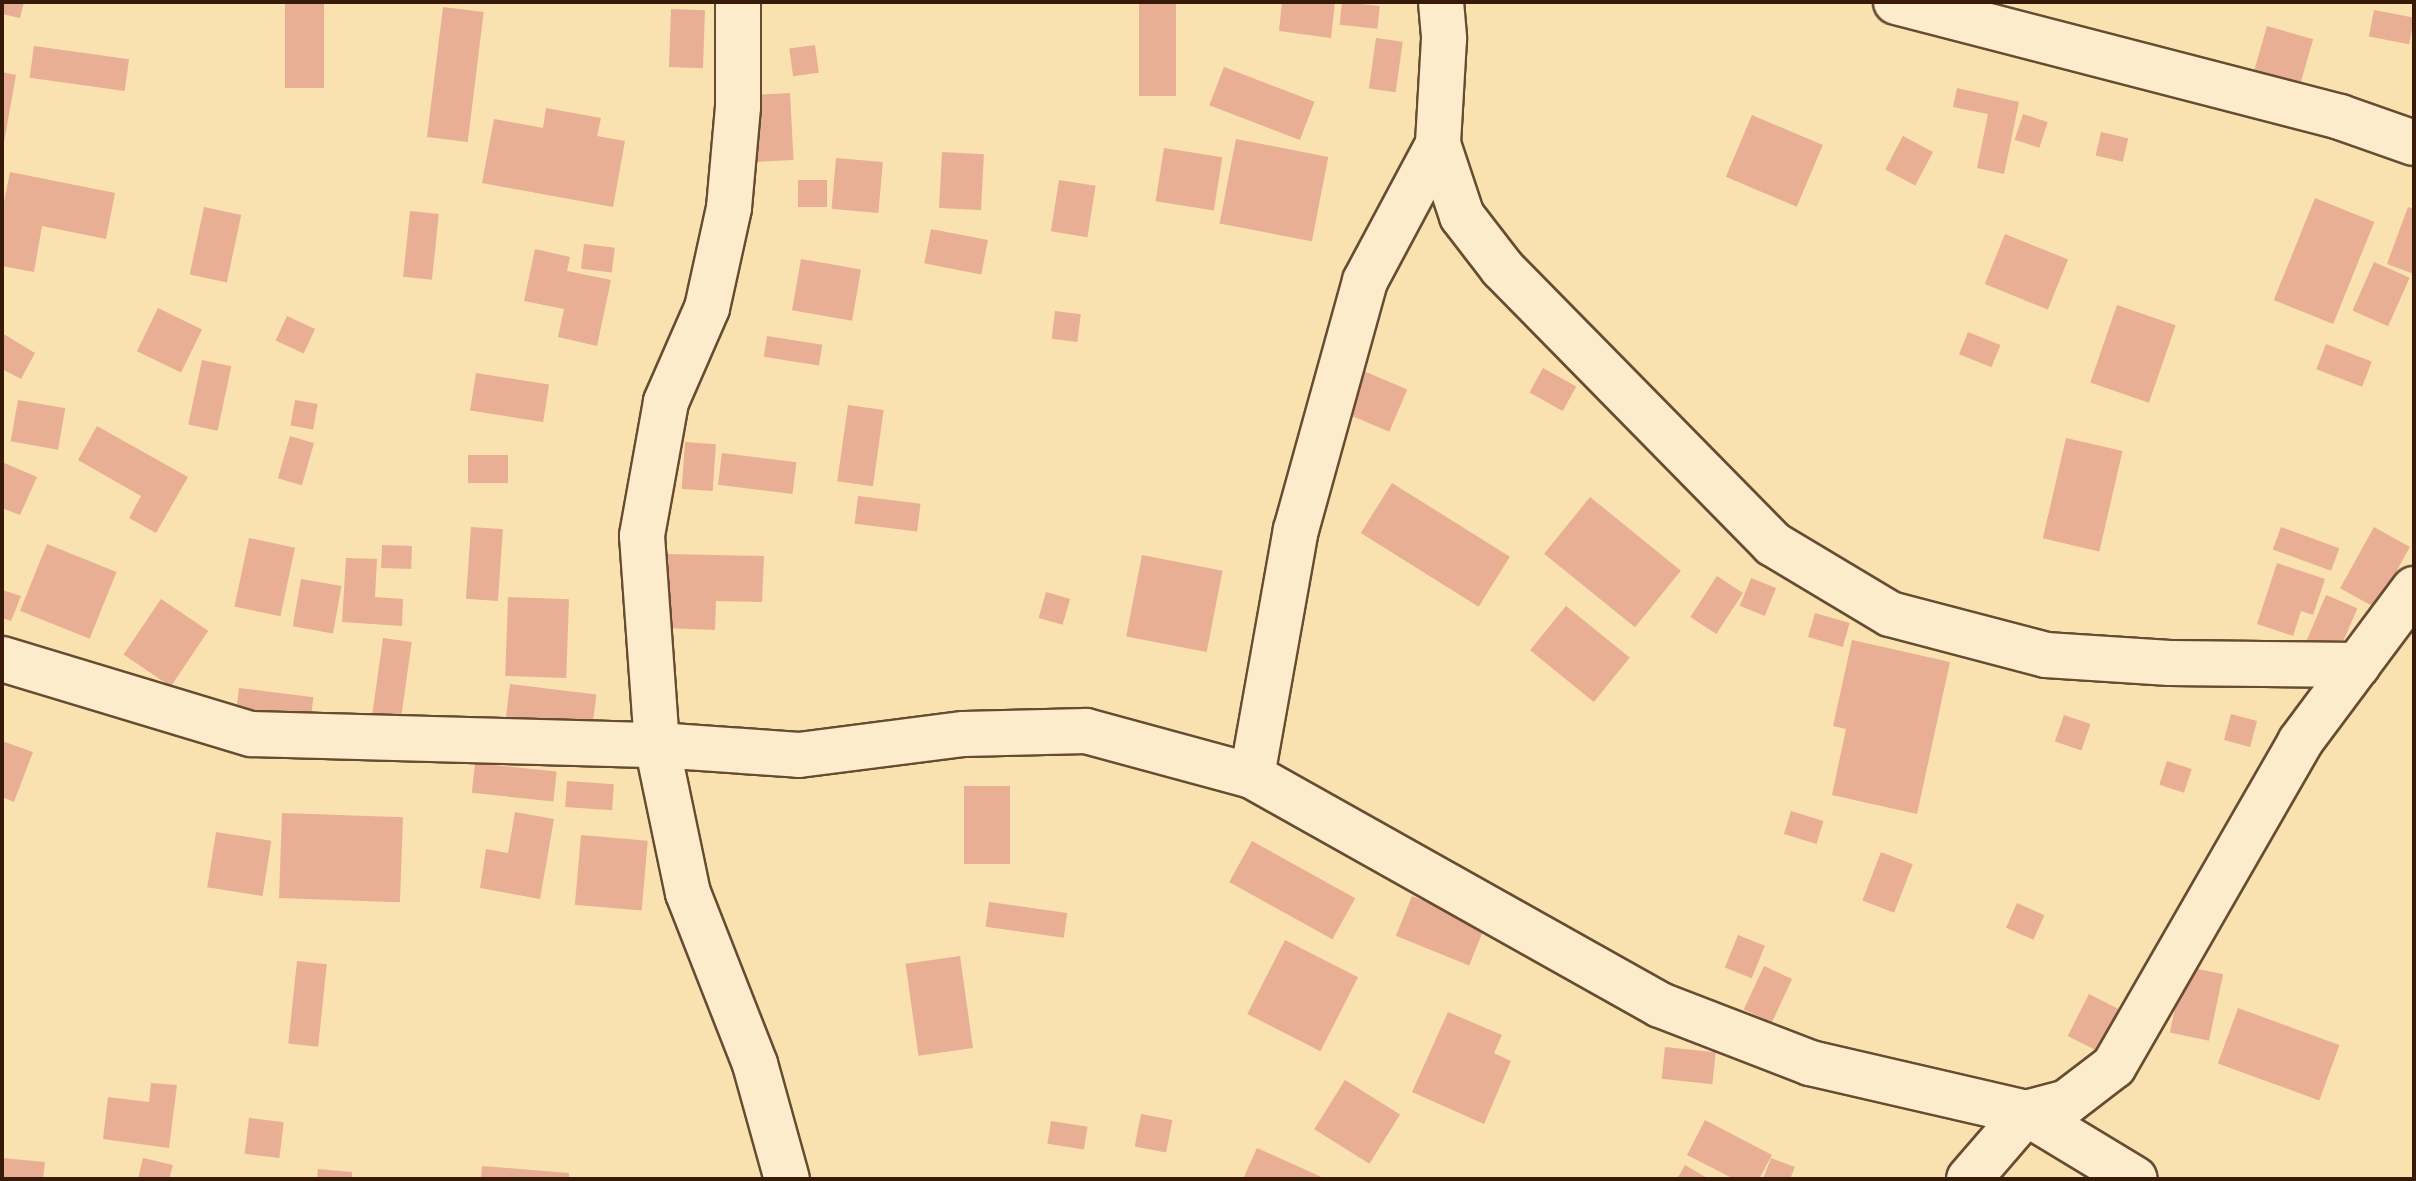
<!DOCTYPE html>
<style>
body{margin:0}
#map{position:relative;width:2416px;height:1181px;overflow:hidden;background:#fae1b0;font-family:"Libre Bodoni",serif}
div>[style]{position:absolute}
.building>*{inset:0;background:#e8af94;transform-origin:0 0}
.roads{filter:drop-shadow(2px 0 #684c32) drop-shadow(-2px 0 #684c32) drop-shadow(0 2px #684c32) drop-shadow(0 -2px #684c32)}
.minor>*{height:44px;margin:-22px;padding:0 22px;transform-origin:22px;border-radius:22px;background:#fceccc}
span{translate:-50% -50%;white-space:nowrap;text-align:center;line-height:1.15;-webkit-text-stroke:6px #fceccc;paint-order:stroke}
.frame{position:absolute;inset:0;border:4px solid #381a08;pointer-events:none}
</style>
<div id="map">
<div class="building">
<div style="clip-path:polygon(2px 2px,24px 2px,20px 18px,2px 14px)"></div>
<div style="left:285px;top:2px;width:39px;height:86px"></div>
<div style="left:1139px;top:2px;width:37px;height:94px"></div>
<div style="clip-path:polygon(1282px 2px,1335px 2px,1331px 38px,1279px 31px)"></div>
<div style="left:1342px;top:2px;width:38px;height:23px;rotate:6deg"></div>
<div style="left:443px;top:7px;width:41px;height:131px;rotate:7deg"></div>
<div style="left:671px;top:9px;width:34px;height:58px;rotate:2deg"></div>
<div style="left:2374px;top:10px;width:41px;height:27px;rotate:11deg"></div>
<div style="left:2267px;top:26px;width:48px;height:55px;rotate:16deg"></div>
<div style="left:1376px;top:38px;width:27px;height:51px;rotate:8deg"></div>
<div style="left:815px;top:45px;width:28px;height:26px;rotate:82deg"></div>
<div style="left:34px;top:46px;width:96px;height:32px;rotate:8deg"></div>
<div style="left:1224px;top:67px;width:97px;height:41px;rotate:21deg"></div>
<div style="clip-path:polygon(2px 72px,16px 75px,4px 142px,2px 142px)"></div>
<div style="clip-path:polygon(1957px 88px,2019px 102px,2004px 174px,1977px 168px,1988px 114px,1953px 107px)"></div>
<div style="left:790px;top:93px;width:67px;height:39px;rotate:87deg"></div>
<div style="clip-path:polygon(546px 108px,601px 118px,597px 136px,625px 141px,613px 207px,482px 183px,494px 119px,543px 128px)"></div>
<div style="left:2023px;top:114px;width:26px;height:27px;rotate:18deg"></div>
<div style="left:1752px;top:115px;width:77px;height:67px;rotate:23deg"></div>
<div style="left:2101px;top:132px;width:28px;height:24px;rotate:13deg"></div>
<div style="left:1903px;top:136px;width:34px;height:38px;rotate:28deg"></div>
<div style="left:1236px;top:139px;width:94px;height:86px;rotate:11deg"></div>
<div style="left:1164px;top:148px;width:59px;height:54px;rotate:9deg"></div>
<div style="left:942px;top:152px;width:42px;height:56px;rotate:3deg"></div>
<div style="left:836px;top:158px;width:47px;height:51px;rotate:5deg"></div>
<div style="clip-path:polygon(10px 172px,115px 193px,106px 239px,42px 226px,34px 272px,2px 266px,2px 212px)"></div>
<div style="left:798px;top:180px;width:29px;height:27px"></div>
<div style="left:1059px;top:180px;width:37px;height:52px;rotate:9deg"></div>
<div style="left:2315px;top:198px;width:64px;height:110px;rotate:22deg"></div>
<div style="left:204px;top:207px;width:38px;height:69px;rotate:12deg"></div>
<div style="clip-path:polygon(2408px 207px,2414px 209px,2414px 274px,2387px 264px)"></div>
<div style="left:410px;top:211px;width:29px;height:66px;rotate:6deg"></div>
<div style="left:931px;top:229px;width:58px;height:35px;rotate:11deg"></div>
<div style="left:2005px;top:234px;width:68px;height:54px;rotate:22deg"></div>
<div style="left:584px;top:244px;width:31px;height:25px;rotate:7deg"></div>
<div style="clip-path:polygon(535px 249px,570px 257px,567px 271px,611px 280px,597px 346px,558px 337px,564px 309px,524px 301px)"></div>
<div style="left:801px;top:259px;width:61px;height:52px;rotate:10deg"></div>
<div style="left:2374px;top:262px;width:39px;height:53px;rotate:24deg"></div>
<div style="left:2117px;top:305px;width:62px;height:82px;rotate:19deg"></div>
<div style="left:158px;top:308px;width:49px;height:48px;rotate:26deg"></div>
<div style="left:1055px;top:311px;width:26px;height:28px;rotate:7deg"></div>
<div style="left:287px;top:316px;width:31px;height:27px;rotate:25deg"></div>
<div style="left:1968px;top:332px;width:35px;height:24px;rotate:22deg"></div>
<div style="clip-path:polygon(2px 333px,35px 353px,21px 379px,2px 369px)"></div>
<div style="left:767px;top:336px;width:56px;height:21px;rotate:9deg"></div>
<div style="left:2326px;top:344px;width:49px;height:27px;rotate:21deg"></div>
<div style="left:202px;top:360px;width:30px;height:66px;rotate:12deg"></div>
<div style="left:1352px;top:366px;width:60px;height:46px;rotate:23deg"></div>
<div style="left:1543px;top:368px;width:38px;height:28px;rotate:29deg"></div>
<div style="left:476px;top:373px;width:74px;height:38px;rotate:9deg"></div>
<div style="left:18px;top:400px;width:48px;height:42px;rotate:10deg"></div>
<div style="left:295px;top:400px;width:23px;height:26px;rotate:10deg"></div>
<div style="left:848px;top:405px;width:36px;height:77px;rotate:8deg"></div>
<div style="clip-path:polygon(97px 426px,188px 477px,156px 533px,129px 518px,141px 496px,78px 460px)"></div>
<div style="left:290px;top:436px;width:25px;height:44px;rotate:16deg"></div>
<div style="left:2066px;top:438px;width:58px;height:103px;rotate:13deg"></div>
<div style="left:685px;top:442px;width:31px;height:47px;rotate:4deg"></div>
<div style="left:722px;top:453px;width:75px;height:32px;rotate:7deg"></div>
<div style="left:468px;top:455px;width:40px;height:28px"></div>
<div style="clip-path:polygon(2px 462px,37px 477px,20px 515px,2px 508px)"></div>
<div style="left:1392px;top:483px;width:139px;height:59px;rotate:32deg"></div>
<div style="left:858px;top:496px;width:63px;height:28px;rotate:7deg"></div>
<div style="left:1590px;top:497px;width:117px;height:73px;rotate:39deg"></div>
<div style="left:471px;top:527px;width:32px;height:72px;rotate:4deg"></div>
<div style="left:2281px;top:527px;width:62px;height:24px;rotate:20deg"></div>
<div style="left:2374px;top:527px;width:41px;height:70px;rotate:29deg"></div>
<div style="left:249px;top:538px;width:47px;height:70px;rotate:12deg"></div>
<div style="left:47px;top:544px;width:75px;height:72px;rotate:22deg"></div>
<div style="left:382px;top:545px;width:30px;height:23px;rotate:2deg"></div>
<div style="clip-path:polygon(667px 554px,764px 556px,762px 602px,716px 601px,715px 630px,665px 628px)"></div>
<div style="left:1142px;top:555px;width:82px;height:83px;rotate:11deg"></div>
<div style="clip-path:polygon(346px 558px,377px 559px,375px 597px,403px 599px,402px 626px,342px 622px)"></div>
<div style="clip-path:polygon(2277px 563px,2325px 579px,2313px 615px,2301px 611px,2293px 636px,2257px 624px)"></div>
<div style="left:1717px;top:576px;width:31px;height:49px;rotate:33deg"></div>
<div style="left:1751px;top:578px;width:27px;height:30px;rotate:22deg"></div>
<div style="left:301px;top:579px;width:41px;height:48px;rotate:10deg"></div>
<div style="clip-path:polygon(2px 590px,21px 596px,11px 621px,2px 618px)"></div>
<div style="left:1046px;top:592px;width:25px;height:27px;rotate:16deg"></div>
<div style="left:2326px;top:595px;width:34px;height:52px;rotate:23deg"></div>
<div style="left:508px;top:597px;width:61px;height:79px;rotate:2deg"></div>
<div style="left:161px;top:599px;width:57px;height:67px;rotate:34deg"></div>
<div style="left:1566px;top:606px;width:82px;height:57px;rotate:39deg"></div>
<div style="left:1815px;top:613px;width:36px;height:25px;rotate:16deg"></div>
<div style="left:383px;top:638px;width:29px;height:86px;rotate:8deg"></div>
<div style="clip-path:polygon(1852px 640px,1950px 662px,1917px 814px,1832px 795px,1846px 729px,1833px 726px)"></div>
<div style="left:510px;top:684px;width:87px;height:44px;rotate:7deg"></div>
<div style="left:239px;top:688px;width:75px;height:37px;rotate:7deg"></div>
<div style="left:2231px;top:714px;width:27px;height:27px;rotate:15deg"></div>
<div style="left:2064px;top:715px;width:28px;height:28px;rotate:19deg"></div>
<div style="clip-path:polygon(2px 741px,33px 752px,14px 802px,2px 797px)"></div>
<div style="left:2167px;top:761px;width:26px;height:25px;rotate:18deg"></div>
<div style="left:475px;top:763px;width:82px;height:30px;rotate:6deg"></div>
<div style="left:567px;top:781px;width:47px;height:26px;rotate:4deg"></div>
<div style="left:964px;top:786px;width:46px;height:78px"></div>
<div style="left:1791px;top:811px;width:34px;height:24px;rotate:17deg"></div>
<div style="clip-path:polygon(515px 812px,554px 819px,540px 899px,480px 888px,486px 849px,508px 853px)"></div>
<div style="left:282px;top:813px;width:121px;height:85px;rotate:2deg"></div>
<div style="left:216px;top:832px;width:56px;height:56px;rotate:9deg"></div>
<div style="left:581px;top:835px;width:67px;height:70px;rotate:5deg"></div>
<div style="left:1252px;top:841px;width:118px;height:47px;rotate:29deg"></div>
<div style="left:1881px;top:852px;width:34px;height:52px;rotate:21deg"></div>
<div style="left:1412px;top:896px;width:79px;height:43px;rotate:22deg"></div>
<div style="left:989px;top:902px;width:79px;height:25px;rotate:8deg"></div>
<div style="left:2017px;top:903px;width:30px;height:27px;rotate:24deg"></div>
<div style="left:1738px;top:935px;width:29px;height:35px;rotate:22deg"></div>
<div style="left:1285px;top:940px;width:82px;height:83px;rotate:27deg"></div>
<div style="left:960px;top:956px;width:93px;height:55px;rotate:82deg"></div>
<div style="left:297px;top:961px;width:30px;height:83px;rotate:6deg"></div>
<div style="left:1764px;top:966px;width:31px;height:48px;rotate:25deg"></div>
<div style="left:2184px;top:966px;width:40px;height:68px;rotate:12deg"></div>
<div style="left:2089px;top:994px;width:33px;height:47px;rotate:27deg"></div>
<div style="left:2238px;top:1008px;width:108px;height:59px;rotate:20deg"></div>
<div style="clip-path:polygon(1448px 1012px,1502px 1035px,1494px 1053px,1511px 1061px,1484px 1124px,1412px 1092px)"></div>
<div style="left:1665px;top:1047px;width:51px;height:32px;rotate:6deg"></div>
<div style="left:1345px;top:1080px;width:65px;height:58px;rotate:32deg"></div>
<div style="clip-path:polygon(151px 1083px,177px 1085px,169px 1148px,103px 1139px,108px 1097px,149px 1102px)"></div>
<div style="left:1141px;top:1114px;width:32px;height:33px;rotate:11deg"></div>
<div style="left:249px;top:1118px;width:35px;height:36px;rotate:7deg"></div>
<div style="clip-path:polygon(1705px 1120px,1772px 1155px,1759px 1179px,1734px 1179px,1687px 1155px)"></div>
<div style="left:1051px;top:1121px;width:37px;height:23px;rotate:9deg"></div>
<div style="clip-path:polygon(1257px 1148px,1326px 1179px,1243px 1179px)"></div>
<div style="clip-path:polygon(2px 1158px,45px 1162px,43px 1179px,2px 1179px)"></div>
<div style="clip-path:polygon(143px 1158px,173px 1165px,169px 1179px,138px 1179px)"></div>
<div style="clip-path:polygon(1771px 1158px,1795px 1167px,1790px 1179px,1763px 1179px)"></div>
<div style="clip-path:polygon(1685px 1165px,1709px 1179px,1677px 1179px)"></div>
<div style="clip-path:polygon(482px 1166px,569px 1173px,569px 1179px,481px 1179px)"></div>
<div style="clip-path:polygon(318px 1169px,352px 1172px,352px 1179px,317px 1179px)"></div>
</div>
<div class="roads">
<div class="minor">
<div style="left:738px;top:2px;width:105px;rotate:90deg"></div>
<div style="left:738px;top:107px;width:101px;rotate:95.1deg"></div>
<div style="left:729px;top:208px;width:102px;rotate:102.4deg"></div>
<div style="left:707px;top:308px;width:103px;rotate:113.6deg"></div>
<div style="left:666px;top:402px;width:136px;rotate:100.2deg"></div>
<div style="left:642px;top:536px;width:210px;rotate:85.9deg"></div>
<div style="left:657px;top:745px;width:151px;rotate:78.2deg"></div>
<div style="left:688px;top:893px;width:184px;rotate:68.6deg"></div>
<div style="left:755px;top:1064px;width:119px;rotate:74.5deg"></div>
<div style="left:1441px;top:2px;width:37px;rotate:85deg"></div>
<div style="left:1444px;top:39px;width:105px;rotate:93.3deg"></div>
<div style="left:1438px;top:144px;width:76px;rotate:71.6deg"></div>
<div style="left:1462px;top:216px;width:66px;rotate:52.4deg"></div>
<div style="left:1502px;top:268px;width:387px;rotate:45.5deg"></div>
<div style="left:1773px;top:544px;width:136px;rotate:30.9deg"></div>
<div style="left:1890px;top:614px;width:161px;rotate:14.7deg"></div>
<div style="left:2046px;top:655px;width:124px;rotate:3.7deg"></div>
<div style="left:2170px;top:663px;width:188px;rotate:0.6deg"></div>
<div style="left:1896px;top:2px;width:459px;rotate:14.5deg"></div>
<div style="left:2340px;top:117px;width:78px;rotate:19.4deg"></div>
<div style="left:2px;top:659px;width:260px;rotate:16.8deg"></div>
<div style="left:251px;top:734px;width:406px;rotate:1.6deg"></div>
<div style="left:657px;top:745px;width:142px;rotate:4deg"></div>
<div style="left:799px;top:755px;width:166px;rotate:-7.3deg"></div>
<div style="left:964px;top:734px;width:122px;rotate:-1.4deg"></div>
<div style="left:1086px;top:731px;width:172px;rotate:15.2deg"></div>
<div style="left:1252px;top:776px;width:468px;rotate:29.3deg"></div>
<div style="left:1660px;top:1005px;width:161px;rotate:21.1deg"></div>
<div style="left:1810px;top:1063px;width:222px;rotate:13deg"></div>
<div style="left:2026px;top:1113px;width:127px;rotate:31.2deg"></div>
<div style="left:1252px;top:776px;width:250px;rotate:-79.9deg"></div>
<div style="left:1296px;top:530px;width:258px;rotate:-74.5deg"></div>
<div style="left:1365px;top:281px;width:155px;rotate:-61.9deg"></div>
<div style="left:1969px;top:1179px;width:87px;rotate:-49.2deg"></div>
<div style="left:2026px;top:1113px;width:42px;rotate:-15deg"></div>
<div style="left:2067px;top:1102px;width:59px;rotate:-37.5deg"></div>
<div style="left:2114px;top:1066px;width:374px;rotate:-60.1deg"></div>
<div style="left:2300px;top:742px;width:191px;rotate:-53.3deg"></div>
</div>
</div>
<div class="frame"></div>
</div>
